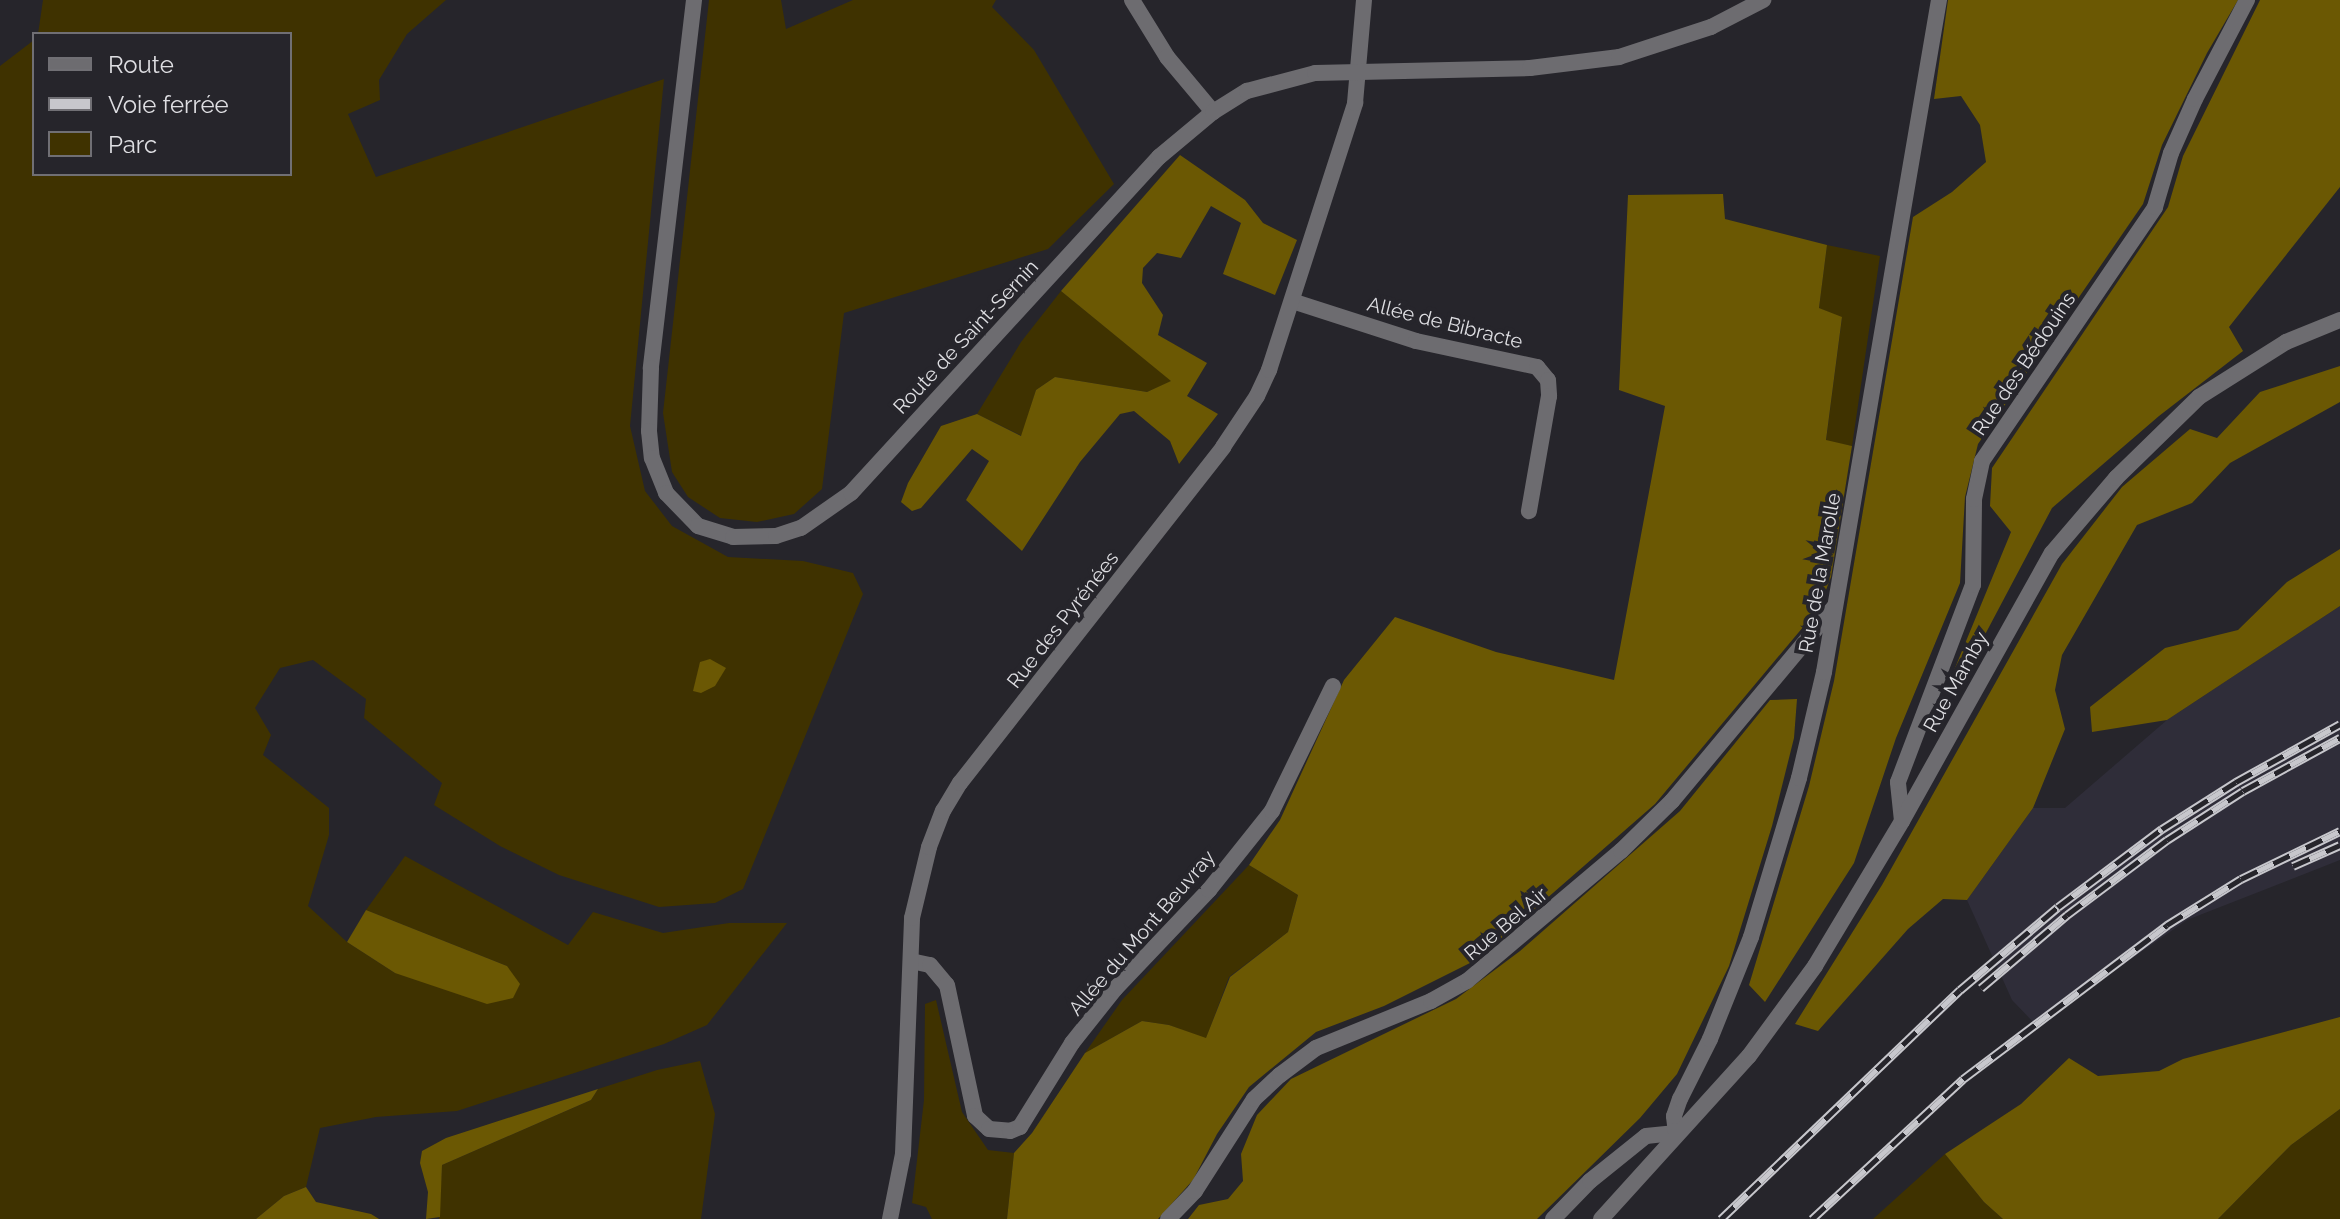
<!DOCTYPE html>
<meta charset="utf-8">
<style>
body{margin:0}
#map{position:relative;width:2340px;height:1219px;overflow:hidden;background:#26252b;font-family:Raleway,sans-serif}
div>[style]{position:absolute}
.built>*{inset:0;background:#2f2d39}
.green>*{inset:0;background:#3f3200}
.forest>*{inset:0;background:#6b5803}
.water>*{inset:0;background:#6b5804}
.minor>*{height:16px;margin:-8px;padding:0 8px;transform-origin:8px;border-radius:8px;background:#6d6c70}
.tertiary>*{height:16px;margin:-8px;padding:0 8px;transform-origin:8px;border-radius:8px;background:#6d6c70}
.rail>*{height:9px;margin-top:-4.5px;transform-origin:0;background:repeating-linear-gradient(90deg,#26252b 0 18px,#c7c7cc 0 36px);box-sizing:border-box;border-block:2px solid #c7c7cc}
span{translate:-50% -50%;white-space:nowrap;text-align:center;line-height:1.15;-webkit-text-stroke:8px #26252b;paint-order:stroke}
.street-label{font-size:20px;color:#dedee2}
.legend{position:absolute;left:32px;top:32px;width:260px;height:144px;box-sizing:border-box;background:#26252b;border:2px solid #706f74;margin:0;padding:10px 14px;list-style:none;font-size:24px;color:#dedee2}
.legend li{display:flex;align-items:center;gap:16px;height:40px}
.legend b{width:40px;border:2px solid #706f74}
</style>
<div id="map">
<div class="built">
<div style="clip-path:polygon(2340px 606px,2340px 860px,2187px 920px,2036px 1025px,2012px 1000px,1967px 900px,2033px 808px,2065px 808px,2167px 720px)"></div>
</div>
<div class="green">
<div style="clip-path:polygon(43px 0,446px 0,407px 34px,379px 80px,380px 100px,348px 114px,376px 177px,664px 79px,630px 426px,645px 491px,672px 526px,728px 557px,803px 561px,853px 573px,863px 594px,743px 889px,715px 903px,659px 907px,559px 875px,500px 846px,434px 805px,442px 783px,364px 718px,366px 699px,313px 660px,280px 668px,255px 708px,271px 735px,263px 755px,329px 808px,329px 835px,308px 906px,347px 942px,395px 973px,507px 966px,366px 910px,405px 856px,568px 945px,593px 912px,663px 933px,729px 923px,787px 923px,707px 1025px,664px 1044px,457px 1111px,376px 1117px,320px 1128px,306px 1187px,284px 1196px,256px 1219px,0 1219px,0 66px,34px 40px,34px 174px,290px 174px,290px 34px,38px 34px)"></div>
<div style="clip-path:polygon(709px 0,781px 0,786px 29px,853px 0,996px 0,992px 7px,1034px 50px,1114px 184px,1048px 249px,844px 313px,822px 489px,794px 514px,757px 522px,720px 518px,688px 497px,672px 472px,663px 413px)"></div>
<div style="clip-path:polygon(1827px 245px,1880px 256px,1852px 446px,1826px 441px,1842px 318px,1819px 308px)"></div>
<div style="clip-path:polygon(1061px 291px,1172px 381px,1147px 392px,1055px 377px,1036px 390px,1022px 436px,977px 414px,1021px 342px)"></div>
<div style="clip-path:polygon(1249px 865px,1298px 895px,1288px 932px,1229px 977px,1206px 1039px,1169px 1025px,1142px 1021px,1085px 1053px,1122px 1000px)"></div>
<div style="clip-path:polygon(936px 1000px,962px 1112px,988px 1150px,1014px 1153px,1007px 1219px,932px 1219px,926px 1207px,912px 1203px,924px 1100px,925px 1004px)"></div>
<div style="clip-path:polygon(700px 1061px,715px 1114px,701px 1219px,439px 1219px,442px 1165px,591px 1100px,598px 1089px,657px 1070px)"></div>
<div style="clip-path:polygon(2340px 1109px,2340px 1219px,2218px 1219px,2291px 1145px)"></div>
<div style="clip-path:polygon(1945px 1154px,1984px 1202px,2003px 1219px,1873px 1219px)"></div>
</div>
<div class="forest">
<div style="clip-path:polygon(1948px 0,2238px 0,2207px 53px,2162px 145px,2143px 204px,1978px 444px,1965px 497px,1960px 583px,1896px 738px,1854px 863px,1765px 1002px,1749px 985px,1809px 786px,1834px 681px,1913px 217px,1952px 192px,1986px 162px,1980px 125px,1961px 96px,1934px 99px)"></div>
<div style="clip-path:polygon(2260px 0,2340px 0,2340px 187px,2229px 327px,2243px 351px,2159px 416px,2052px 508px,1961px 680px,1950px 680px,2011px 532px,1990px 506px,1992px 468px,2168px 207px,2183px 156px)"></div>
<div style="clip-path:polygon(1180px 155px,1245px 200px,1263px 223px,1297px 240px,1275px 295px,1223px 274px,1241px 223px,1211px 206px,1181px 258px,1157px 253px,1143px 268px,1142px 283px,1163px 315px,1158px 335px,1207px 363px,1187px 396px,1218px 414px,1179px 464px,1170px 441px,1134px 411px,1120px 414px,1080px 462px,1022px 551px,966px 500px,989px 461px,972px 449px,921px 508px,912px 511px,901px 502px,908px 483px,941px 426px,977px 414px,1021px 436px,1036px 390px,1055px 377px,1147px 392px,1171px 381px,1061px 291px)"></div>
<div style="clip-path:polygon(1723px 194px,1725px 219px,1827px 245px,1819px 308px,1842px 317px,1826px 440px,1852px 446px,1831px 577px,1819px 608px,1655px 804px,1476px 960px,1384px 1006px,1316px 1032px,1249px 1087px,1217px 1134px,1193px 1180px,1158px 1219px,1007px 1219px,1014px 1153px,1032px 1133px,1085px 1053px,1142px 1021px,1169px 1025px,1206px 1038px,1230px 977px,1288px 932px,1298px 895px,1249px 865px,1280px 820px,1344px 680px,1395px 617px,1496px 652px,1614px 680px,1665px 406px,1619px 390px,1628px 195px)"></div>
<div style="clip-path:polygon(2340px 366px,2340px 402px,2230px 463px,2192px 503px,2137px 525px,2062px 655px,2055px 690px,2065px 729px,2033px 808px,1967px 900px,1943px 899px,1908px 929px,1818px 1031px,1795px 1024px,1882px 885px,2062px 564px,2122px 487px,2190px 429px,2217px 438px,2260px 392px)"></div>
<div style="clip-path:polygon(2340px 549px,2340px 606px,2167px 720px,2092px 732px,2090px 707px,2165px 648px,2238px 630px,2287px 582px)"></div>
<div style="clip-path:polygon(1797px 699px,1794px 738px,1772px 826px,1729px 966px,1677px 1074px,1640px 1118px,1537px 1219px,1188px 1219px,1199px 1205px,1228px 1199px,1243px 1181px,1241px 1154px,1257px 1115px,1291px 1079px,1456px 999px,1520px 951px,1680px 811px,1770px 700px)"></div>
<div style="clip-path:polygon(366px 910px,507px 966px,520px 984px,513px 998px,487px 1004px,395px 973px,347px 942px)"></div>
<div style="clip-path:polygon(2340px 1017px,2340px 1109px,2291px 1145px,2218px 1219px,2003px 1219px,1984px 1202px,1945px 1154px,2021px 1104px,2069px 1058px,2098px 1076px,2159px 1071px,2183px 1059px)"></div>
<div style="clip-path:polygon(598px 1089px,591px 1100px,442px 1165px,440px 1217px,426px 1219px,428px 1192px,420px 1163px,422px 1151px,446px 1138px)"></div>
<div style="clip-path:polygon(306px 1187px,316px 1202px,371px 1214px,379px 1219px,256px 1219px,284px 1196px)"></div>
</div>
<div class="water">
<div style="clip-path:polygon(710px 659px,726px 668px,715px 686px,701px 693px,693px 691px,700px 662px)"></div>
</div>
<div class="minor">
<div style="left:1132px;top:0;width:67px;rotate:58.4deg"></div>
<div style="left:1167px;top:57px;width:72px;rotate:50.1deg"></div>
<div style="left:1292px;top:301px;width:130px;rotate:17.9deg"></div>
<div style="left:1416px;top:341px;width:124px;rotate:12.1deg"></div>
<div style="left:1537px;top:367px;width:17px;rotate:50deg"></div>
<div style="left:1548px;top:380px;width:16px;rotate:86deg"></div>
<div style="left:1549px;top:396px;width:117px;rotate:99.9deg"></div>
<div style="left:1902px;top:821px;width:39px;rotate:-96deg"></div>
<div style="left:1898px;top:782px;width:211px;rotate:-69.2deg"></div>
<div style="left:1973px;top:585px;width:86px;rotate:-89.3deg"></div>
<div style="left:1974px;top:499px;width:39px;rotate:-78deg"></div>
<div style="left:1982px;top:461px;width:307px;rotate:-55.7deg"></div>
<div style="left:2155px;top:207px;width:56px;rotate:-73.5deg"></div>
<div style="left:2171px;top:153px;width:59px;rotate:-66deg"></div>
<div style="left:2195px;top:99px;width:112px;rotate:-62.3deg"></div>
<div style="left:911px;top:961px;width:19px;rotate:12deg"></div>
<div style="left:930px;top:965px;width:26px;rotate:50deg"></div>
<div style="left:947px;top:985px;width:134px;rotate:77.9deg"></div>
<div style="left:975px;top:1116px;width:19px;rotate:43deg"></div>
<div style="left:989px;top:1129px;width:21px;rotate:5deg"></div>
<div style="left:1010px;top:1131px;width:11px;rotate:-22deg"></div>
<div style="left:1020px;top:1127px;width:99px;rotate:-58.2deg"></div>
<div style="left:1072px;top:1043px;width:69px;rotate:-51.5deg"></div>
<div style="left:1115px;top:989px;width:137px;rotate:-46.5deg"></div>
<div style="left:1209px;top:890px;width:101px;rotate:-51.4deg"></div>
<div style="left:1272px;top:811px;width:139px;rotate:-64deg"></div>
<div style="left:890px;top:1219px;width:66px;rotate:-78.7deg"></div>
<div style="left:903px;top:1154px;width:236px;rotate:-87.8deg"></div>
<div style="left:912px;top:918px;width:73px;rotate:-76.5deg"></div>
<div style="left:929px;top:847px;width:39px;rotate:-69deg"></div>
<div style="left:943px;top:811px;width:33px;rotate:-59deg"></div>
<div style="left:960px;top:783px;width:427px;rotate:-51.9deg"></div>
<div style="left:1223px;top:447px;width:61px;rotate:-56.3deg"></div>
<div style="left:1257px;top:396px;width:29px;rotate:-65deg"></div>
<div style="left:1269px;top:370px;width:281px;rotate:-72.1deg"></div>
<div style="left:1355px;top:103px;width:103px;rotate:-85deg"></div>
<div style="left:1168px;top:1219px;width:39px;rotate:-46deg"></div>
<div style="left:1195px;top:1191px;width:109px;rotate:-57.3deg"></div>
<div style="left:1254px;top:1099px;width:35px;rotate:-43deg"></div>
<div style="left:1280px;top:1075px;width:45px;rotate:-36.9deg"></div>
<div style="left:1316px;top:1048px;width:124px;rotate:-22.2deg"></div>
<div style="left:1431px;top:1001px;width:41px;rotate:-29.1deg"></div>
<div style="left:1467px;top:981px;width:202px;rotate:-40.2deg"></div>
<div style="left:1621px;top:851px;width:71px;rotate:-44.4deg"></div>
<div style="left:1672px;top:801px;width:253px;rotate:-50.1deg"></div>
<div style="left:1553px;top:1219px;width:53px;rotate:-45.8deg"></div>
<div style="left:1590px;top:1181px;width:72px;rotate:-38.8deg"></div>
<div style="left:1646px;top:1136px;width:30px;rotate:-6deg"></div>
<div style="left:1676px;top:1133px;width:17px;rotate:-97deg"></div>
<div style="left:1674px;top:1116px;width:18px;rotate:-71deg"></div>
<div style="left:1680px;top:1099px;width:67px;rotate:-63.4deg"></div>
<div style="left:1710px;top:1039px;width:110px;rotate:-68.1deg"></div>
<div style="left:1751px;top:937px;width:166px;rotate:-73.2deg"></div>
<div style="left:1799px;top:778px;width:109px;rotate:-76.7deg"></div>
<div style="left:1824px;top:672px;width:682px;rotate:-80.29deg"></div>
</div>
<div class="tertiary">
<div style="left:694px;top:0;width:371px;rotate:96.7deg"></div>
<div style="left:651px;top:368px;width:63px;rotate:91.8deg"></div>
<div style="left:649px;top:431px;width:27px;rotate:84deg"></div>
<div style="left:652px;top:458px;width:38px;rotate:68deg"></div>
<div style="left:666px;top:493px;width:46px;rotate:45.9deg"></div>
<div style="left:698px;top:526px;width:37px;rotate:17deg"></div>
<div style="left:733px;top:537px;width:43px;rotate:-1.3deg"></div>
<div style="left:776px;top:536px;width:26px;rotate:-18deg"></div>
<div style="left:801px;top:528px;width:61px;rotate:-35deg"></div>
<div style="left:851px;top:493px;width:456px;rotate:-47.5deg"></div>
<div style="left:1159px;top:157px;width:70px;rotate:-39.8deg"></div>
<div style="left:1213px;top:112px;width:40px;rotate:-32deg"></div>
<div style="left:1247px;top:91px;width:70px;rotate:-14.8deg"></div>
<div style="left:1315px;top:73px;width:215px;rotate:-1.3deg"></div>
<div style="left:1530px;top:68px;width:90px;rotate:-7deg"></div>
<div style="left:1619px;top:57px;width:97px;rotate:-18.1deg"></div>
<div style="left:1711px;top:27px;width:59px;rotate:-27.4deg"></div>
<div style="left:1601px;top:1219px;width:220px;rotate:-47.8deg"></div>
<div style="left:1749px;top:1056px;width:112px;rotate:-53.7deg"></div>
<div style="left:1815px;top:966px;width:169px;rotate:-59deg"></div>
<div style="left:1902px;top:821px;width:307px;rotate:-60.8deg"></div>
<div style="left:2052px;top:553px;width:99px;rotate:-49.5deg"></div>
<div style="left:2116px;top:478px;width:116px;rotate:-44.3deg"></div>
<div style="left:2199px;top:397px;width:103px;rotate:-32.3deg"></div>
<div style="left:2286px;top:342px;width:58px;rotate:-22.2deg"></div>
</div>
<div class="rail">
<div style="left:2293px;top:866px;width:51px;rotate:-24.1deg"></div>
<div style="left:1981px;top:988px;width:113px;rotate:-40.3deg"></div>
<div style="left:2067px;top:915px;width:125px;rotate:-36.9deg"></div>
<div style="left:2167px;top:840px;width:90px;rotate:-32.8deg"></div>
<div style="left:2243px;top:791px;width:111px;rotate:-28.7deg"></div>
<div style="left:1721px;top:1219px;width:331px;rotate:-43.8deg"></div>
<div style="left:1960px;top:990px;width:128px;rotate:-40.3deg"></div>
<div style="left:2058px;top:907px;width:130px;rotate:-36.9deg"></div>
<div style="left:2162px;top:829px;width:88px;rotate:-32.4deg"></div>
<div style="left:2236px;top:782px;width:119px;rotate:-29.1deg"></div>
<div style="left:1812px;top:1219px;width:206px;rotate:-42.8deg"></div>
<div style="left:1963px;top:1079px;width:256px;rotate:-37deg"></div>
<div style="left:2167px;top:925px;width:87px;rotate:-31.9deg"></div>
<div style="left:2241px;top:879px;width:110px;rotate:-25.9deg"></div>
</div>
<div class="street-label">
<span style="left:1445px;top:323px;rotate:14deg">Allée de Bibracte</span>
<span style="left:966px;top:337px;rotate:-47deg">Route de Saint-Sernin</span>
<span style="left:2024px;top:364px;rotate:-56deg">Rue des Bédouins</span>
<span style="left:1820px;top:573px;rotate:-80deg">Rue de la Marolle</span>
<span style="left:1063px;top:620px;rotate:-52deg">Rue des Pyrénées</span>
<span style="left:1956px;top:682px;rotate:-61deg">Rue Mamby</span>
<span style="left:1506px;top:924px;rotate:-40deg">Rue Bel Air</span>
<span style="left:1142px;top:933px;rotate:-49deg">Allée du Mont Beuvray</span>
</div>
<ul class="legend">
<li><b style="height:10px;background:#6d6c70"></b>Route</li>
<li><b style="height:10px;background:#c7c7cc"></b>Voie ferrée</li>
<li><b style="height:22px;background:#3f3200"></b>Parc</li>
</ul>
</div>
